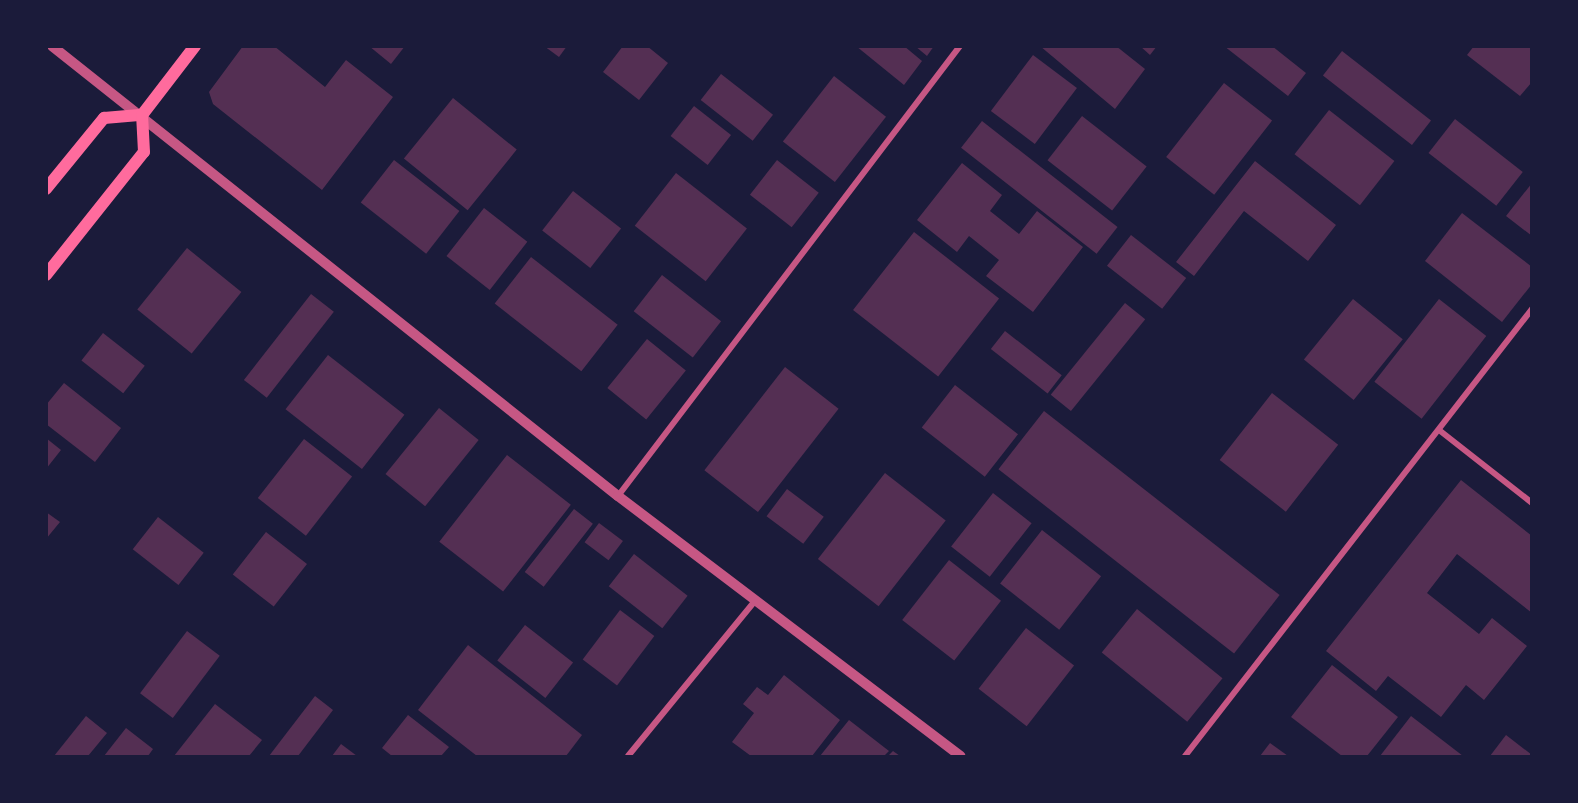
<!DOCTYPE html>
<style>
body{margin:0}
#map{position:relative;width:1578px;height:803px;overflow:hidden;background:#1b1b3a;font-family:"Noto Sans",sans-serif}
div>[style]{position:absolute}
.building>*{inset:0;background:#542f53;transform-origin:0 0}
.minor>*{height:6px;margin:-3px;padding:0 3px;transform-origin:3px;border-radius:3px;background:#c65784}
.tertiary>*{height:10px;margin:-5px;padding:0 5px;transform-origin:5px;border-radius:5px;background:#c65784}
.secondary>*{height:12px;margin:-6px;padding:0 6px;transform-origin:6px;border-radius:6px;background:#ff6b9d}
span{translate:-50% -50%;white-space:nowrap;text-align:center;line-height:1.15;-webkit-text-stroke:6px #1b1b3a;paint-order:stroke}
.frame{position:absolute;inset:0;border:48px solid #1b1b3a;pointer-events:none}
</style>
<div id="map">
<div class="building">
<div style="clip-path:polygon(243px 46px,274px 46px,325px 87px,346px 60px,393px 97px,322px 190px,213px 104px,209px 92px)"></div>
<div style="clip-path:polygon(369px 46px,405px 46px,391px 64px)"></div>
<div style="clip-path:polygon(544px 46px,567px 46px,559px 57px)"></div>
<div style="clip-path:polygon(623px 46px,647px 46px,668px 63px,639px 100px,603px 72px)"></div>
<div style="clip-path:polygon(856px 46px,904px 46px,922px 61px,904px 85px)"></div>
<div style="clip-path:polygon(915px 46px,934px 46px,927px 56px)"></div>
<div style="clip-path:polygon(1040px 46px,1116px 46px,1145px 69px,1115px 109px)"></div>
<div style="clip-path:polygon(1140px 46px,1157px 46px,1150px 55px)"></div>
<div style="clip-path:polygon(1224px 46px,1272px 46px,1306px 73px,1288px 96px)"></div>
<div style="clip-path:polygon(1474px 46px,1532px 46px,1532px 82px,1520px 96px,1467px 55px)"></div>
<div style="left:1342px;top:51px;width:113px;height:31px;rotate:38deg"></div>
<div style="left:1033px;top:55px;width:55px;height:70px;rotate:37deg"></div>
<div style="left:721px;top:74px;width:66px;height:33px;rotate:38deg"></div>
<div style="left:834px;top:76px;width:66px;height:83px;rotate:38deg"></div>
<div style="left:1224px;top:83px;width:61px;height:94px;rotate:38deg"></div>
<div style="left:453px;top:98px;width:82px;height:78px;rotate:39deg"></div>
<div style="left:694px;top:106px;width:47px;height:38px;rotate:38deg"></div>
<div style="left:1329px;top:110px;width:83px;height:56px;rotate:38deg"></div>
<div style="left:1082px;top:116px;width:82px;height:56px;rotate:38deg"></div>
<div style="left:1455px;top:119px;width:86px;height:43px;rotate:38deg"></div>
<div style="left:982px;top:121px;width:172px;height:34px;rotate:38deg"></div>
<div style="left:394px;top:160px;width:83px;height:54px;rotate:38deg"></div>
<div style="left:777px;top:160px;width:53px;height:44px;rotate:38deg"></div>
<div style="clip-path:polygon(1255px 161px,1336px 225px,1308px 261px,1244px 211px,1194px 276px,1176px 262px)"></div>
<div style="clip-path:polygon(962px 163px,1002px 195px,990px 211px,1019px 234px,1037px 211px,1083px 247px,1033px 312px,986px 276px,999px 260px,969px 236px,957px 252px,917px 220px)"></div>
<div style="left:676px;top:173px;width:90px;height:67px;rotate:38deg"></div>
<div style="clip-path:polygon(1532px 183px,1532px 236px,1506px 216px)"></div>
<div style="left:573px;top:191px;width:61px;height:50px;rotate:38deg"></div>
<div style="left:484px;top:208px;width:55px;height:61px;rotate:38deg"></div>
<div style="clip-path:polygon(1462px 213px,1532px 267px,1532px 284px,1502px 322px,1425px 261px)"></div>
<div style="left:914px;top:232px;width:108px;height:99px;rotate:38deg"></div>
<div style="left:1131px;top:235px;width:70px;height:39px;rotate:38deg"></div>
<div style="left:187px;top:248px;width:70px;height:79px;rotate:39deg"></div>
<div style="left:531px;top:257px;width:110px;height:59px;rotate:38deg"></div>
<div style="left:662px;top:275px;width:75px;height:46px;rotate:38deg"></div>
<div style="left:311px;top:294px;width:29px;height:109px;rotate:38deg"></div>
<div style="left:1353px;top:299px;width:64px;height:78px;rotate:39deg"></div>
<div style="left:1439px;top:299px;width:60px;height:105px;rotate:38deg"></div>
<div style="left:1125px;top:303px;width:26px;height:118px;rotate:39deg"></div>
<div style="left:1005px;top:331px;width:72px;height:23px;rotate:38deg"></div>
<div style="left:103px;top:333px;width:53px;height:35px;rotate:38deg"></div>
<div style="left:647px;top:339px;width:50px;height:63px;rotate:39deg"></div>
<div style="left:328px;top:355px;width:97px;height:69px;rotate:38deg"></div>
<div style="left:785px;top:367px;width:68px;height:131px;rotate:38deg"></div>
<div style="clip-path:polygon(64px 383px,121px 428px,95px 462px,46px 424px,46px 405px)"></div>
<div style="left:955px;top:385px;width:80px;height:54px;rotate:38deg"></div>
<div style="left:1272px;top:393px;width:84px;height:85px;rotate:38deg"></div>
<div style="left:439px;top:408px;width:51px;height:85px;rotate:39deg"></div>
<div style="left:1044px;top:411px;width:299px;height:74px;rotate:38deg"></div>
<div style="clip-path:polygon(46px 438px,61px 450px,46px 469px)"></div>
<div style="left:304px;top:439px;width:61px;height:75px;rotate:38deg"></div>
<div style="left:507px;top:455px;width:81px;height:110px;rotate:38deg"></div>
<div style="left:885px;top:473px;width:77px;height:109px;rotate:38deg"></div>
<div style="clip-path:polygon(1461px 480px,1532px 536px,1532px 613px,1457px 554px,1427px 593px,1479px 634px,1492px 618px,1527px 646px,1484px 700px,1466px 685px,1441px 717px,1388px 676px,1376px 691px,1326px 651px)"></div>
<div style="left:787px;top:489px;width:46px;height:34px;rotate:37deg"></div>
<div style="left:993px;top:493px;width:49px;height:68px;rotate:38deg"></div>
<div style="left:574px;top:509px;width:24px;height:80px;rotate:38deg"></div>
<div style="clip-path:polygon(46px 512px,60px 522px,46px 539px)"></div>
<div style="left:158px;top:517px;width:58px;height:41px;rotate:38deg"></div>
<div style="left:599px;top:523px;width:30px;height:24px;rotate:37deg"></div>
<div style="left:1042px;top:530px;width:75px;height:68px;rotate:38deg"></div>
<div style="left:266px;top:532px;width:52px;height:54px;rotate:38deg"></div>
<div style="left:634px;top:554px;width:68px;height:41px;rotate:38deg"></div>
<div style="left:949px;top:560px;width:66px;height:76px;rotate:38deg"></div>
<div style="left:1137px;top:609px;width:110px;height:56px;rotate:39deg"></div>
<div style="left:620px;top:610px;width:43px;height:62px;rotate:37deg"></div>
<div style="left:525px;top:625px;width:61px;height:45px;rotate:38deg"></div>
<div style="left:1026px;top:628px;width:61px;height:77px;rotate:38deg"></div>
<div style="left:187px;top:631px;width:41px;height:78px;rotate:37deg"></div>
<div style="clip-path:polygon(468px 645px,582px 735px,566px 756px,477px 756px,418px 710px)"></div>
<div style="clip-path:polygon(1332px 665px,1398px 717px,1367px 756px,1342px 756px,1291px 717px)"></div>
<div style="clip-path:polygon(784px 675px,840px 720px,812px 756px,751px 756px,732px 742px,754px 713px,743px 704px,757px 687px,768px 695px)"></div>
<div style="clip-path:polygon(315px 696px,333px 710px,298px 756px,269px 756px)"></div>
<div style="clip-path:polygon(215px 704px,262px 740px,249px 756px,174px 756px)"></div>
<div style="clip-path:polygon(408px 715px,449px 747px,441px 756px,392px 756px,382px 748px)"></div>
<div style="clip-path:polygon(86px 716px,107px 733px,88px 756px,54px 756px)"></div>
<div style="clip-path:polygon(1411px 716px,1463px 756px,1380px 756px)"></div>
<div style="clip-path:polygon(849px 720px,889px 751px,884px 756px,820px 756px)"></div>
<div style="clip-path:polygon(126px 728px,153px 749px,148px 756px,104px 756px)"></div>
<div style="clip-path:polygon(1506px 735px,1532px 755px,1532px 756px,1490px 756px)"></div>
<div style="clip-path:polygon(1270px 743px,1288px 756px,1260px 756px)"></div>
<div style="clip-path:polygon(341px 744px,357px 756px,332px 756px)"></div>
<div style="clip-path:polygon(893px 751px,900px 756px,888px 756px)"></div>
</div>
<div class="minor">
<div style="left:1439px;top:430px;width:118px;rotate:38.1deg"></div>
<div style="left:618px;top:496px;width:565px;rotate:-52.77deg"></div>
<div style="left:628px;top:756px;width:200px;rotate:-50.7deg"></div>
<div style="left:1185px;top:756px;width:566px;rotate:-52.18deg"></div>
</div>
<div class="tertiary">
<div style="left:52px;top:46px;width:723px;rotate:38.49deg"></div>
<div style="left:618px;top:496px;width:430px;rotate:37.2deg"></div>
</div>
<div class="secondary">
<div style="left:142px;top:115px;width:87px;rotate:-52.5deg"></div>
<div style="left:46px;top:189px;width:92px;rotate:-50.8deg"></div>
<div style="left:104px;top:118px;width:38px;rotate:-5deg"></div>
<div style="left:46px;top:275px;width:157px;rotate:-51.5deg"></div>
<div style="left:144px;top:152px;width:37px;rotate:-93deg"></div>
</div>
<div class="frame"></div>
</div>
